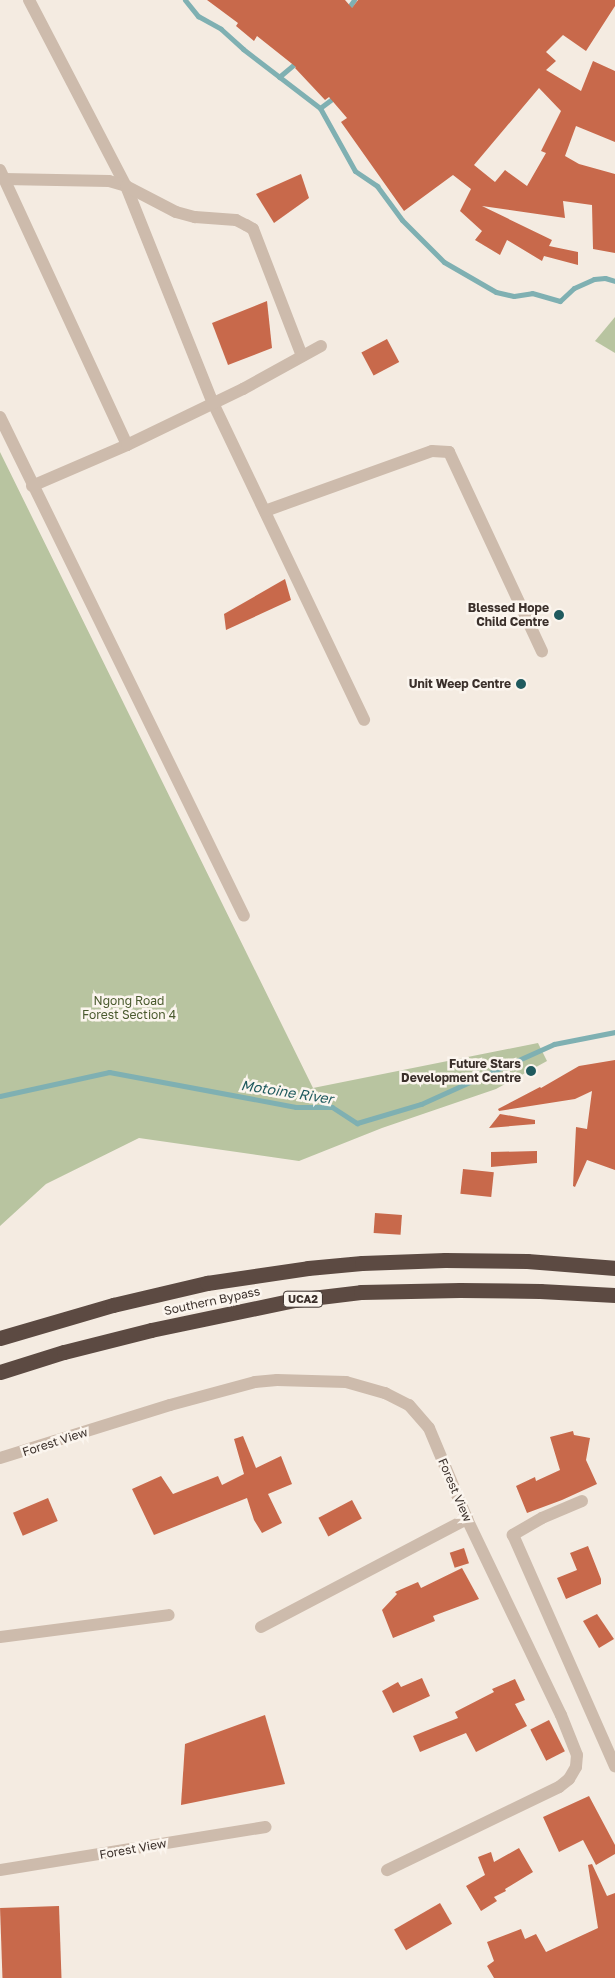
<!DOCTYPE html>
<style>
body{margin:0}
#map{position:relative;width:615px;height:1978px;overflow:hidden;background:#f4ebe1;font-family:"Golos Text",sans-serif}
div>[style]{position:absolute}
.green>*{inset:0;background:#b8c4a0}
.stream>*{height:5px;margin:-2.5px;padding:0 2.5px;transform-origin:2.5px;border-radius:2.5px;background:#7fb0b2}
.building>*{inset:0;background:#c8694b;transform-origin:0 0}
.minor>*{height:12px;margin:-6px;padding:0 6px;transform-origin:6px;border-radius:6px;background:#cdbbac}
.highway>*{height:15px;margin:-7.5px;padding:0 7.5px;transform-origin:7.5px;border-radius:7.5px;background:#5c4a42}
.dots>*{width:14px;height:14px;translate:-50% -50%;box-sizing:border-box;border:2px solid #fbf5ee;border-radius:50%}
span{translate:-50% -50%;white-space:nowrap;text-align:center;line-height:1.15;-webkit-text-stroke:5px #fbf5ee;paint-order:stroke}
.shield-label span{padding:1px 4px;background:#fbf5ee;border:1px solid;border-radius:4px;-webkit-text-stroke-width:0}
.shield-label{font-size:11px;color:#3b302b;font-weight:700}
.poi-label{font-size:12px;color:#3b302b;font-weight:700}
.right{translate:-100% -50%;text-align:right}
.park-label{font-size:12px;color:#4a5a2e}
.street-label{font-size:12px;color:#3b302b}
.water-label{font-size:14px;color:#1f5a5e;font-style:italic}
</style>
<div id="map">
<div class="green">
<div style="clip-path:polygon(615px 317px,615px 353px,595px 341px)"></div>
<div style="clip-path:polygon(0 452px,313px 1088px,538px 1043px,547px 1061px,496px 1089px,382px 1128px,299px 1161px,139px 1138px,46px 1184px,0 1226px)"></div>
</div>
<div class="stream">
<div style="left:185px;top:0;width:21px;rotate:51deg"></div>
<div style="left:198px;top:16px;width:26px;rotate:29deg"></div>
<div style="left:221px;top:29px;width:30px;rotate:42deg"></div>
<div style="left:243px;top:49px;width:97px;rotate:37.5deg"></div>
<div style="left:320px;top:108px;width:72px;rotate:60.9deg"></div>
<div style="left:355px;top:171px;width:27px;rotate:34deg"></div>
<div style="left:377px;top:186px;width:42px;rotate:53.7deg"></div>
<div style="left:402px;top:220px;width:59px;rotate:45deg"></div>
<div style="left:444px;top:262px;width:60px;rotate:30deg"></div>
<div style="left:496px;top:292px;width:18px;rotate:13deg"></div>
<div style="left:514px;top:296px;width:18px;rotate:-9deg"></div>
<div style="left:532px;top:293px;width:29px;rotate:16deg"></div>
<div style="left:560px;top:301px;width:19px;rotate:-43deg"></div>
<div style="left:574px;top:288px;width:22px;rotate:-24deg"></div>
<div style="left:594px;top:279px;width:11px;rotate:-5deg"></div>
<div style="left:605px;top:278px;width:10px;rotate:17deg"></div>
<div style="left:347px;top:10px;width:12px;rotate:-55deg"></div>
<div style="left:279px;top:77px;width:25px;rotate:-40deg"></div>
<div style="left:320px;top:108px;width:20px;rotate:-37deg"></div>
<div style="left:0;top:1096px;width:112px;rotate:-12.4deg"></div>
<div style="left:109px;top:1072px;width:190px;rotate:10.6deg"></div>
<div style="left:296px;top:1107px;width:36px"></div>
<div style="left:332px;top:1107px;width:30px;rotate:33deg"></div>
<div style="left:357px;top:1123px;width:67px;rotate:-16.5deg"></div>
<div style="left:421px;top:1104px;width:146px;rotate:-24.3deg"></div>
<div style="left:554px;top:1044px;width:62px;rotate:-11.1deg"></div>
</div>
<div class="building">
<div style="clip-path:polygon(evenodd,207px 0,345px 0,352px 8px,358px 0,615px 0,615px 6px,586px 51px,563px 35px,546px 52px,556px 61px,546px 70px,581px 91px,593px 61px,615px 71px,615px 142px,576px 126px,565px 156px,579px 164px,615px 174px,615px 253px,593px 249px,592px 205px,563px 201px,565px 218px,482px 206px,552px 240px,549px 246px,578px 252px,578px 265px,544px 256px,542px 261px,507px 240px,500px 255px,475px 240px,482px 231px,460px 211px,471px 189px,453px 175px,404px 211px,346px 129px,341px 122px,347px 118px,329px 97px,325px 100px,295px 68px,296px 67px,257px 36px,254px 41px,236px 26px,238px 23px,207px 0,539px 88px,561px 111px,541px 151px,546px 153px,527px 186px,505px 170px,495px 182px,474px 165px,539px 88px)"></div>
<div style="clip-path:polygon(301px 174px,309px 198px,274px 223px,256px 194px)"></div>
<div style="clip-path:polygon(267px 301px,272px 348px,228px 365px,212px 323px)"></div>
<div style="left:387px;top:339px;width:26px;height:29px;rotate:62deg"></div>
<div style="clip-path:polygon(285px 579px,291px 600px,226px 630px,224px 614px)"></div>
<div style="clip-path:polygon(615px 1060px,615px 1170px,587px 1160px,575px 1187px,573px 1186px,576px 1127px,587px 1129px,592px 1091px,575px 1099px,499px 1111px,498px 1109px,540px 1087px,541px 1088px,579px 1066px)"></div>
<div style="clip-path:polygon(500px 1114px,535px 1120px,535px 1124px,489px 1128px)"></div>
<div style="clip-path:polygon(537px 1151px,537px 1163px,491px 1167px,491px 1152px)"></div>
<div style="left:463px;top:1169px;width:31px;height:25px;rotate:6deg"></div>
<div style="left:375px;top:1213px;width:27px;height:20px;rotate:4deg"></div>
<div style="clip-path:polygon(573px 1431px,574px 1435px,590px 1438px,586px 1460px,597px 1484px,562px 1500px,527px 1513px,516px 1486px,535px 1477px,536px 1481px,560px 1470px,550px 1437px)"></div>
<div style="clip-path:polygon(243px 1436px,256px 1468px,281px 1456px,292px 1484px,268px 1494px,282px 1523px,262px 1533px,254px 1520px,247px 1498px,154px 1535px,132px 1489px,161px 1476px,173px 1494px,218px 1476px,222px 1485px,244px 1474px,234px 1439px)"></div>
<div style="left:48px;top:1498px;width:25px;height:38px;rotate:67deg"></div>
<div style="left:352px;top:1500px;width:21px;height:38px;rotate:62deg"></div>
<div style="clip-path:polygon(588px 1546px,601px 1579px,601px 1584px,566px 1599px,557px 1578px,577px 1570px,570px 1553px)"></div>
<div style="left:464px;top:1548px;width:16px;height:15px;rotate:72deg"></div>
<div style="clip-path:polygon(462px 1568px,479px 1599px,433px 1616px,435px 1621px,393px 1638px,382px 1610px,397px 1594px,395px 1592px,418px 1582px,421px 1588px)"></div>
<div style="clip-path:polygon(597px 1614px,614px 1639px,599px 1648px,583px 1621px)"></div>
<div style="clip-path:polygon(422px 1678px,430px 1696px,393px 1713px,382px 1691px,398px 1682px,401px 1687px)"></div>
<div style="clip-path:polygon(515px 1679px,525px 1700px,515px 1704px,527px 1726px,476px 1752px,466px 1733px,420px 1752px,413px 1736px,458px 1718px,455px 1712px,494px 1692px,492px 1689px)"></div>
<div style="clip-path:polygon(265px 1715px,285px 1784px,181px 1805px,185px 1744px)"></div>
<div style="left:549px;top:1720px;width:35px;height:21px;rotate:63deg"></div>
<div style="clip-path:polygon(589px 1796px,615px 1845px,615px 1854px,596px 1865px,583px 1840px,559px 1852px,543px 1817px)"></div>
<div style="clip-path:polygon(519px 1848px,533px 1872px,505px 1889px,506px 1891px,494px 1897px,497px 1901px,481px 1911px,466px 1886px,485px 1875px,478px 1857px,491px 1852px,494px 1862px)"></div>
<div style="clip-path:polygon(592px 1864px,607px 1896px,615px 1893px,615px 1978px,494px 1978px,487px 1966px,494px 1961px,487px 1942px,521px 1929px,525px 1939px,536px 1934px,546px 1952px,598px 1928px,588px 1865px)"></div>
<div style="left:440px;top:1903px;width:24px;height:53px;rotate:60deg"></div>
<div style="left:59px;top:1906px;width:72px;height:59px;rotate:88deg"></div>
</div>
<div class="minor">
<div style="left:29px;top:0;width:210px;rotate:62.5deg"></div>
<div style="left:126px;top:186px;width:234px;rotate:68.2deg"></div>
<div style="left:213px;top:403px;width:351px;rotate:64.5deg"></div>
<div style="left:0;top:170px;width:303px;rotate:65.2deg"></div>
<div style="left:4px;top:179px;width:105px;rotate:1.1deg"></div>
<div style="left:109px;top:181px;width:18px;rotate:16deg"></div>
<div style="left:126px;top:186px;width:56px;rotate:27.5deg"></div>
<div style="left:176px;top:212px;width:20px;rotate:15deg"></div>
<div style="left:195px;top:217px;width:41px;rotate:4.2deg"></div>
<div style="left:236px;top:220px;width:11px;rotate:27deg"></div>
<div style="left:246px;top:225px;width:8px;rotate:30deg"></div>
<div style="left:253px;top:229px;width:136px;rotate:68.9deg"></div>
<div style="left:0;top:417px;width:555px;rotate:63.94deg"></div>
<div style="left:32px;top:486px;width:103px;rotate:-23.3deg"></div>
<div style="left:127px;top:445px;width:129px;rotate:-25.8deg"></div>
<div style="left:243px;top:389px;width:89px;rotate:-28.9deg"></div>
<div style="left:265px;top:511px;width:177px;rotate:-19.8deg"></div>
<div style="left:432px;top:451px;width:17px;rotate:3deg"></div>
<div style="left:449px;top:452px;width:220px;rotate:65deg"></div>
<div style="left:0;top:1458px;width:178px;rotate:-17.3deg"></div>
<div style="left:170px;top:1405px;width:88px;rotate:-15.1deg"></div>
<div style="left:255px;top:1382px;width:22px;rotate:-5deg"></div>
<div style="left:277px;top:1380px;width:69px;rotate:1.7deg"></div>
<div style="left:346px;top:1382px;width:41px;rotate:15.8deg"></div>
<div style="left:385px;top:1393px;width:27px;rotate:27deg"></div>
<div style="left:409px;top:1405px;width:30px;rotate:49deg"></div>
<div style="left:429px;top:1428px;width:99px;rotate:67.3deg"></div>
<div style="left:467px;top:1519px;width:217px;rotate:64.4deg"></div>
<div style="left:561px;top:1715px;width:43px;rotate:68.2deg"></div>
<div style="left:577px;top:1755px;width:12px;rotate:95deg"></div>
<div style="left:576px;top:1767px;width:14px;rotate:120deg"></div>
<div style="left:569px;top:1779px;width:13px;rotate:141deg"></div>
<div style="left:559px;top:1787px;width:191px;rotate:154.2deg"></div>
<div style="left:582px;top:1501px;width:43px;rotate:157deg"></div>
<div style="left:542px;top:1518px;width:34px;rotate:150deg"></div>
<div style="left:513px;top:1535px;width:253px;rotate:66.2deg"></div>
<div style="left:261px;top:1627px;width:233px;rotate:-27.7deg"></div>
<div style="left:0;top:1637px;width:170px;rotate:-7.4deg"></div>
<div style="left:0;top:1870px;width:269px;rotate:-9.2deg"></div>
</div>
<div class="highway">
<div style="left:0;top:1338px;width:118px;rotate:-16.3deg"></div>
<div style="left:113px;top:1305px;width:97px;rotate:-13.2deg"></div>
<div style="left:207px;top:1283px;width:102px;rotate:-8.4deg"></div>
<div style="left:308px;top:1268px;width:54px;rotate:-5.3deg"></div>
<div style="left:362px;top:1263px;width:83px;rotate:-2.1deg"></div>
<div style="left:445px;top:1260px;width:82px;rotate:0.7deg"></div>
<div style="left:527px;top:1261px;width:88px;rotate:4.5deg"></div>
<div style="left:0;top:1372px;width:67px;rotate:-17.4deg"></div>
<div style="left:64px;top:1352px;width:90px;rotate:-14.2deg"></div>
<div style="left:151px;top:1330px;width:147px;rotate:-11.8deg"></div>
<div style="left:295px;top:1300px;width:66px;rotate:-6.9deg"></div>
<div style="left:361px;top:1292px;width:99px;rotate:-1.2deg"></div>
<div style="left:460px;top:1290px;width:80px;rotate:0.7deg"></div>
<div style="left:540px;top:1291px;width:75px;rotate:3.1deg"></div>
</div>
<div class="dots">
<div style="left:559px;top:615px;background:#1f5a5e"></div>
<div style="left:521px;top:684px;background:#1f5a5e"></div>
<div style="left:531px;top:1071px;background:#1f5a5e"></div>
</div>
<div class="shield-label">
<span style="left:303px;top:1299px">UCA2</span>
</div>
<div class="poi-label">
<span class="right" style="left:549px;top:615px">Blessed Hope<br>Child Centre</span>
<span class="right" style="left:511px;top:684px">Unit Weep Centre</span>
<span class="right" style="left:521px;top:1071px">Future Stars<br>Development Centre</span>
</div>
<div class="park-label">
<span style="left:129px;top:1008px">Ngong Road<br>Forest Section 4</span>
</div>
<div class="street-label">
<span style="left:212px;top:1301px;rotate:-12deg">Southern Bypass</span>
<span style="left:55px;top:1442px;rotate:-18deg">Forest View</span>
<span style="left:455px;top:1490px;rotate:67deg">Forest View</span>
<span style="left:133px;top:1849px;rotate:-10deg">Forest View</span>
</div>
<div class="water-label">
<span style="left:287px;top:1092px;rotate:9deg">Motoine River</span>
</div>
</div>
